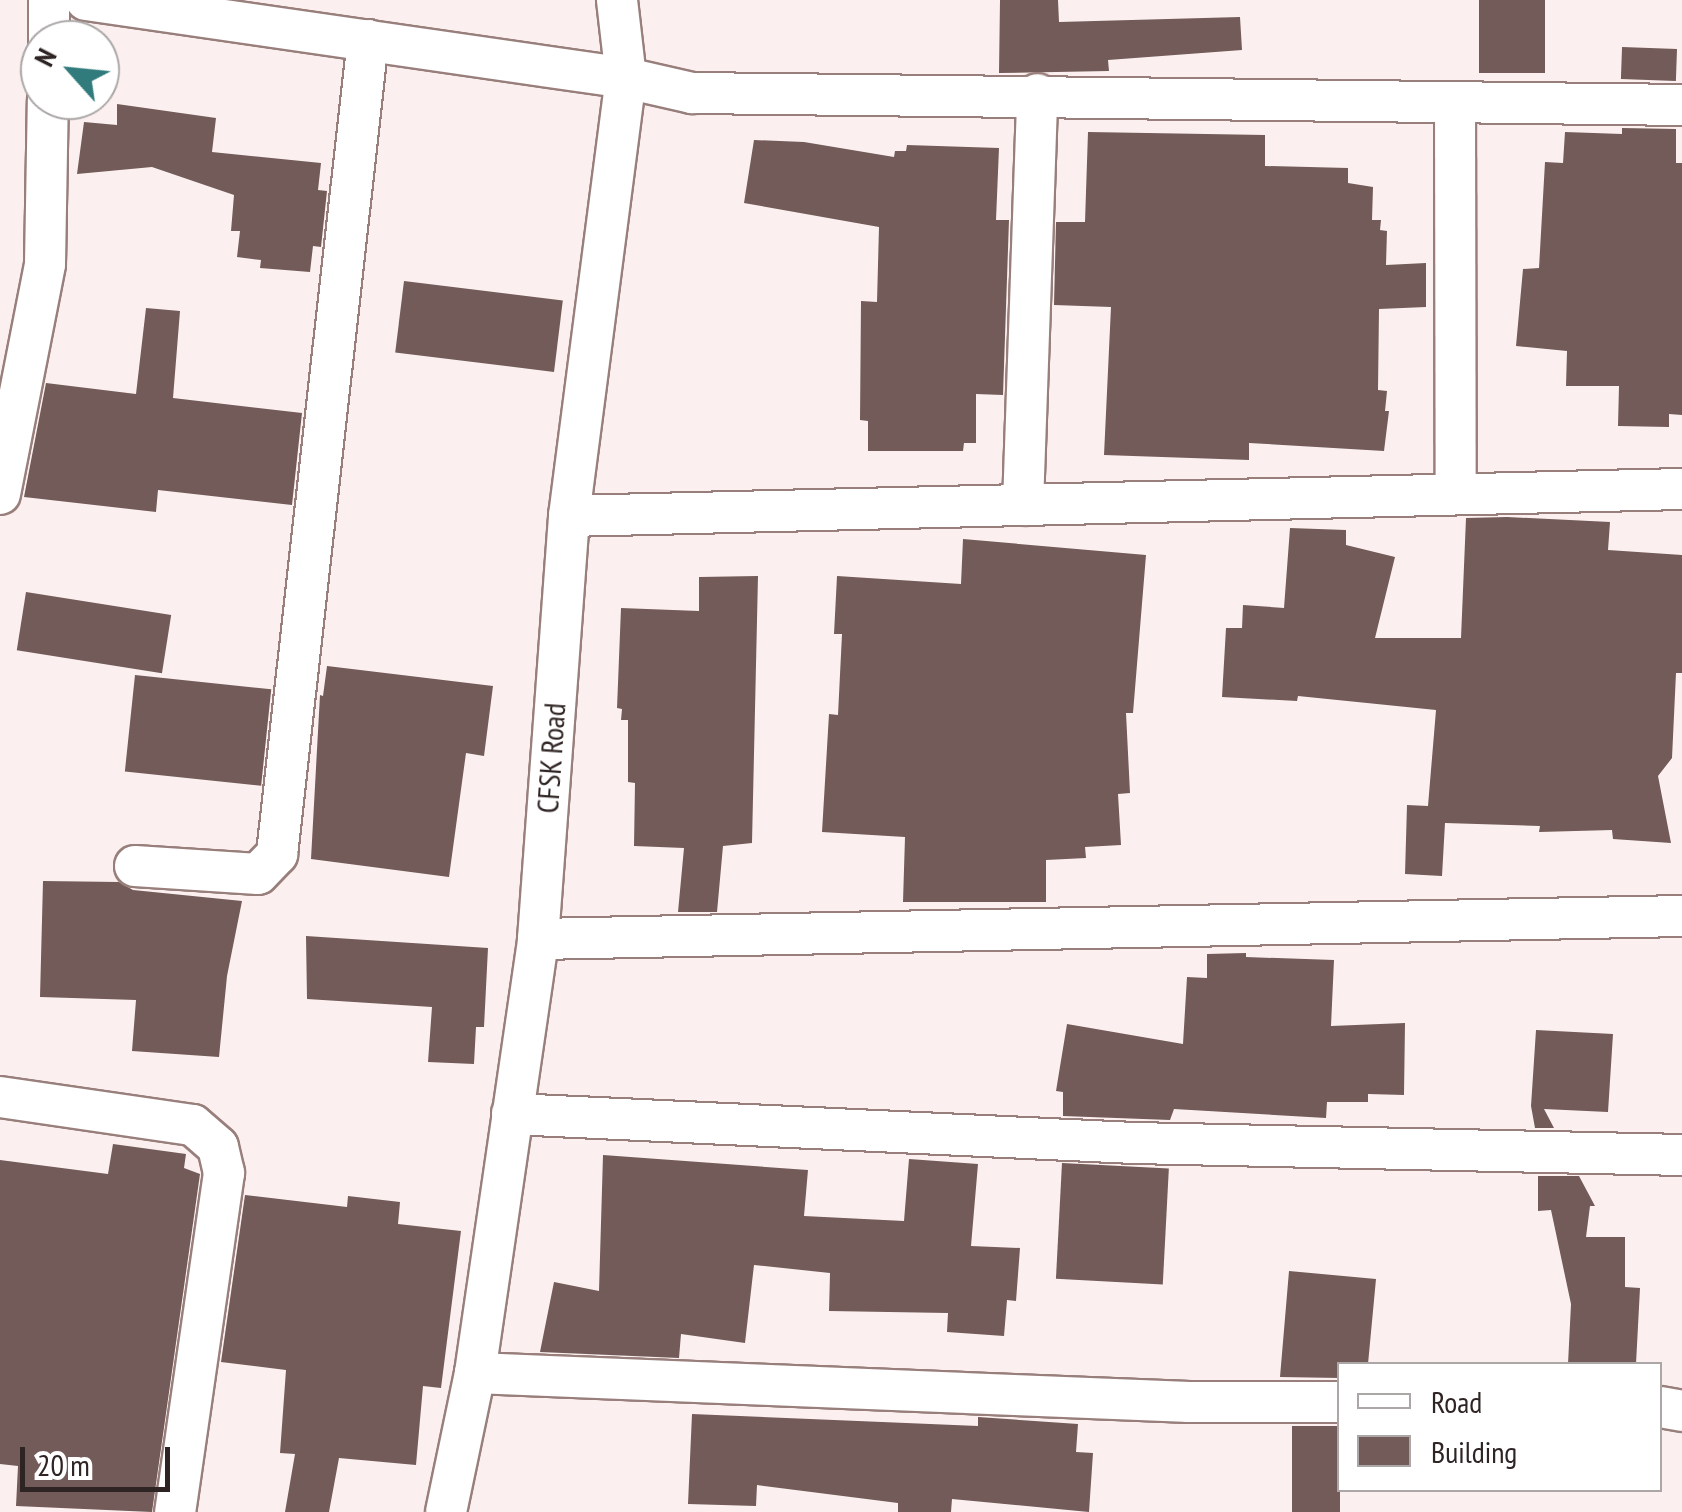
<!DOCTYPE html>
<style>
body{margin:0}
#map{position:relative;width:1682px;height:1512px;overflow:hidden;background:#fbf0ef;font-family:"PT Sans Narrow",sans-serif}
div>[style]{position:absolute}
.building>*{inset:0;background:#725b58;transform-origin:0 0}
.roads{filter:drop-shadow(2px 0 #987f7c) drop-shadow(-2px 0 #987f7c) drop-shadow(0 2px #987f7c) drop-shadow(0 -2px #987f7c)}
.street>*{height:40px;margin:-20px;padding:0 20px;transform-origin:20px;border-radius:20px;background:#fff}
span{translate:-50% -50%;white-space:nowrap;text-align:center;line-height:1.15;-webkit-text-stroke:10px #fff;paint-order:stroke}
.street-label{font-size:30px;color:#2e2423}
.legend{position:absolute;left:1337px;top:1362px;width:325px;height:130px;box-sizing:border-box;background:#fff;border:2px solid #aba7a7;margin:0;padding:12px 18px;list-style:none;font-size:30px;color:#2e2423}
.legend li{display:flex;align-items:center;gap:20px;height:50px}
.legend b{width:50px;border:2px solid #aba7a7}
.north{position:absolute;left:20px;top:20px;width:100px;height:100px;box-sizing:border-box;background:#fff;border:2px solid #aba7a7;border-radius:50%;rotate:297deg;font-size:28px;font-weight:700;line-height:40px;text-align:center;color:#2e2423}
.north::after{content:'';display:block;margin:auto;width:35px;height:45px;background:#317b7c;clip-path:polygon(50% 0,100% 100%,50% 72%,0 100%)}
.scale{position:absolute;left:20px;top:1447px;width:150px;height:45px;box-sizing:border-box;border:5px solid #2e2423;border-top:0;padding-left:12px;font-size:30px;line-height:35px;white-space:nowrap;color:#2e2423;-webkit-text-stroke:8px #fff;paint-order:stroke}
</style>
<div id="map">
<div class="building">
<div style="clip-path:polygon(1000px 0,1058px 0,1059px 22px,1240px 17px,1242px 50px,1108px 60px,1109px 71px,999px 73px)"></div>
<div style="left:1479px;top:0;width:66px;height:73px"></div>
<div style="left:1677px;top:49px;width:32px;height:55px;rotate:92deg"></div>
<div style="clip-path:polygon(117px 104px,216px 118px,212px 152px,321px 163px,318px 190px,327px 191px,321px 247px,313px 246px,310px 272px,260px 268px,261px 260px,237px 257px,240px 231px,231px 231px,234px 195px,152px 167px,77px 174px,84px 122px,117px 125px)"></div>
<div style="clip-path:polygon(1622px 128px,1676px 129px,1676px 163px,1682px 163px,1682px 415px,1669px 414px,1669px 427px,1618px 426px,1619px 386px,1566px 386px,1567px 351px,1516px 346px,1523px 269px,1539px 268px,1545px 162px,1563px 163px,1565px 132px,1622px 134px)"></div>
<div style="clip-path:polygon(1088px 132px,1265px 135px,1265px 166px,1348px 168px,1348px 183px,1373px 187px,1372px 220px,1381px 220px,1380px 230px,1387px 231px,1386px 265px,1426px 263px,1426px 307px,1379px 309px,1378px 390px,1387px 391px,1385px 411px,1389px 411px,1384px 451px,1249px 443px,1249px 460px,1104px 455px,1111px 307px,1054px 305px,1056px 222px,1085px 222px)"></div>
<div style="clip-path:polygon(754px 140px,804px 142px,894px 157px,895px 151px,906px 151px,907px 145px,999px 148px,996px 220px,1009px 220px,1003px 395px,976px 394px,976px 443px,964px 443px,963px 451px,868px 451px,868px 421px,860px 420px,861px 301px,877px 302px,879px 227px,744px 203px)"></div>
<div style="left:404px;top:281px;width:160px;height:72px;rotate:7deg"></div>
<div style="clip-path:polygon(146px 308px,180px 311px,173px 398px,302px 413px,292px 505px,158px 490px,156px 512px,24px 497px,46px 383px,136px 394px)"></div>
<div style="clip-path:polygon(1507px 517px,1610px 522px,1608px 550px,1682px 555px,1682px 673px,1676px 673px,1672px 758px,1658px 776px,1671px 843px,1613px 839px,1612px 830px,1539px 832px,1540px 826px,1445px 823px,1442px 876px,1405px 874px,1407px 805px,1428px 806px,1436px 710px,1298px 696px,1297px 701px,1222px 697px,1226px 628px,1242px 628px,1243px 605px,1284px 608px,1290px 528px,1346px 530px,1346px 545px,1395px 557px,1375px 638px,1461px 638px,1466px 518px)"></div>
<div style="clip-path:polygon(963px 539px,1146px 555px,1133px 713px,1126px 713px,1130px 793px,1118px 794px,1121px 845px,1085px 847px,1086px 858px,1046px 860px,1046px 902px,903px 902px,905px 837px,822px 832px,829px 714px,838px 715px,842px 634px,834px 634px,837px 576px,961px 584px)"></div>
<div style="clip-path:polygon(758px 576px,752px 843px,723px 846px,717px 912px,678px 912px,684px 848px,634px 846px,635px 783px,628px 782px,628px 720px,621px 720px,622px 709px,617px 708px,621px 608px,699px 611px,699px 577px)"></div>
<div style="left:26px;top:592px;width:147px;height:59px;rotate:9deg"></div>
<div style="clip-path:polygon(327px 666px,493px 686px,484px 756px,466px 753px,449px 877px,311px 859px,320px 695px,323px 696px)"></div>
<div style="left:135px;top:675px;width:137px;height:97px;rotate:6deg"></div>
<div style="clip-path:polygon(43px 881px,119px 882px,133px 890px,242px 901px,227px 976px,219px 1057px,132px 1051px,136px 1000px,40px 997px)"></div>
<div style="clip-path:polygon(306px 936px,488px 948px,484px 1027px,476px 1027px,474px 1064px,428px 1062px,432px 1007px,307px 999px)"></div>
<div style="clip-path:polygon(1246px 953px,1246px 957px,1334px 960px,1331px 1026px,1405px 1023px,1404px 1095px,1368px 1094px,1368px 1102px,1327px 1102px,1326px 1118px,1174px 1109px,1170px 1120px,1063px 1116px,1063px 1092px,1056px 1091px,1067px 1024px,1183px 1044px,1187px 977px,1207px 978px,1207px 954px)"></div>
<div style="clip-path:polygon(1536px 1030px,1613px 1034px,1608px 1112px,1544px 1109px,1554px 1128px,1535px 1128px,1531px 1106px)"></div>
<div style="clip-path:polygon(113px 1144px,186px 1154px,184px 1168px,200px 1174px,152px 1512px,16px 1506px,18px 1466px,0 1464px,0 1160px,108px 1174px)"></div>
<div style="clip-path:polygon(603px 1155px,808px 1170px,804px 1216px,904px 1221px,909px 1159px,978px 1164px,971px 1246px,1020px 1248px,1016px 1301px,1007px 1300px,1004px 1336px,947px 1332px,948px 1313px,829px 1311px,830px 1273px,754px 1265px,745px 1343px,681px 1334px,679px 1358px,540px 1352px,554px 1282px,599px 1291px)"></div>
<div style="left:1062px;top:1163px;width:107px;height:116px;rotate:3deg"></div>
<div style="clip-path:polygon(1538px 1176px,1579px 1176px,1595px 1206px,1590px 1206px,1586px 1237px,1625px 1237px,1625px 1287px,1640px 1288px,1636px 1364px,1568px 1364px,1571px 1304px,1551px 1210px,1538px 1211px)"></div>
<div style="clip-path:polygon(245px 1195px,347px 1207px,348px 1196px,400px 1202px,398px 1224px,461px 1231px,441px 1388px,423px 1386px,416px 1465px,339px 1458px,329px 1512px,285px 1512px,295px 1454px,280px 1453px,286px 1370px,221px 1362px)"></div>
<div style="clip-path:polygon(1289px 1271px,1376px 1279px,1368px 1364px,1340px 1364px,1340px 1378px,1280px 1377px)"></div>
<div style="clip-path:polygon(692px 1414px,978px 1426px,978px 1417px,1078px 1424px,1076px 1452px,1093px 1453px,1089px 1512px,952px 1499px,951px 1512px,898px 1512px,898px 1503px,757px 1485px,756px 1506px,688px 1504px)"></div>
<div style="left:1292px;top:1426px;width:48px;height:86px"></div>
</div>
<div class="roads">
<div class="street">
<div style="left:86px;top:0;width:546px;rotate:8.22deg"></div>
<div style="left:626px;top:78px;width:68px;rotate:12.8deg"></div>
<div style="left:692px;top:93px;width:990px;rotate:0.69deg"></div>
<div style="left:49px;top:40px;width:40px;rotate:-90deg"></div>
<div style="left:1455px;top:103px;width:391px;rotate:89.9deg"></div>
<div style="left:0;top:494px;width:234px;rotate:-78.9deg"></div>
<div style="left:45px;top:264px;width:164px;rotate:-89deg"></div>
<div style="left:1023px;top:505px;width:411px;rotate:-88deg"></div>
<div style="left:569px;top:516px;width:1113px;rotate:-1.39deg"></div>
<div style="left:135px;top:866px;width:123px;rotate:3.7deg"></div>
<div style="left:258px;top:874px;width:28px;rotate:-46deg"></div>
<div style="left:277px;top:854px;width:819px;rotate:-83.62deg"></div>
<div style="left:538px;top:939px;width:1144px;rotate:-1.15deg"></div>
<div style="left:0;top:1097px;width:195px;rotate:8.3deg"></div>
<div style="left:193px;top:1125px;width:33px;rotate:41deg"></div>
<div style="left:218px;top:1147px;width:27px;rotate:77deg"></div>
<div style="left:224px;top:1173px;width:343px;rotate:98.2deg"></div>
<div style="left:512px;top:1114px;width:623px;rotate:2.67deg"></div>
<div style="left:1134px;top:1143px;width:548px;rotate:1.25deg"></div>
<div style="left:475px;top:1373px;width:715px;rotate:2.33deg"></div>
<div style="left:1189px;top:1402px;width:151px"></div>
<div style="left:1660px;top:1407px;width:22px;rotate:10deg"></div>
<div style="left:446px;top:1512px;width:142px;rotate:-78.2deg"></div>
<div style="left:475px;top:1373px;width:439px;rotate:-81.7deg"></div>
<div style="left:538px;top:939px;width:424px;rotate:-85.8deg"></div>
<div style="left:569px;top:516px;width:442px;rotate:-82.6deg"></div>
<div style="left:626px;top:78px;width:79px;rotate:-96.6deg"></div>
</div>
</div>
<div class="street-label">
<span style="left:551px;top:758px;rotate:-86deg">CFSK Road</span>
</div>
<ul class="legend">
<li><b style="height:12px;background:#fff"></b>Road</li>
<li><b style="height:28px;background:#725b58"></b>Building</li>
</ul>
<div class="north">N</div>
<div class="scale">20 m</div>
</div>
